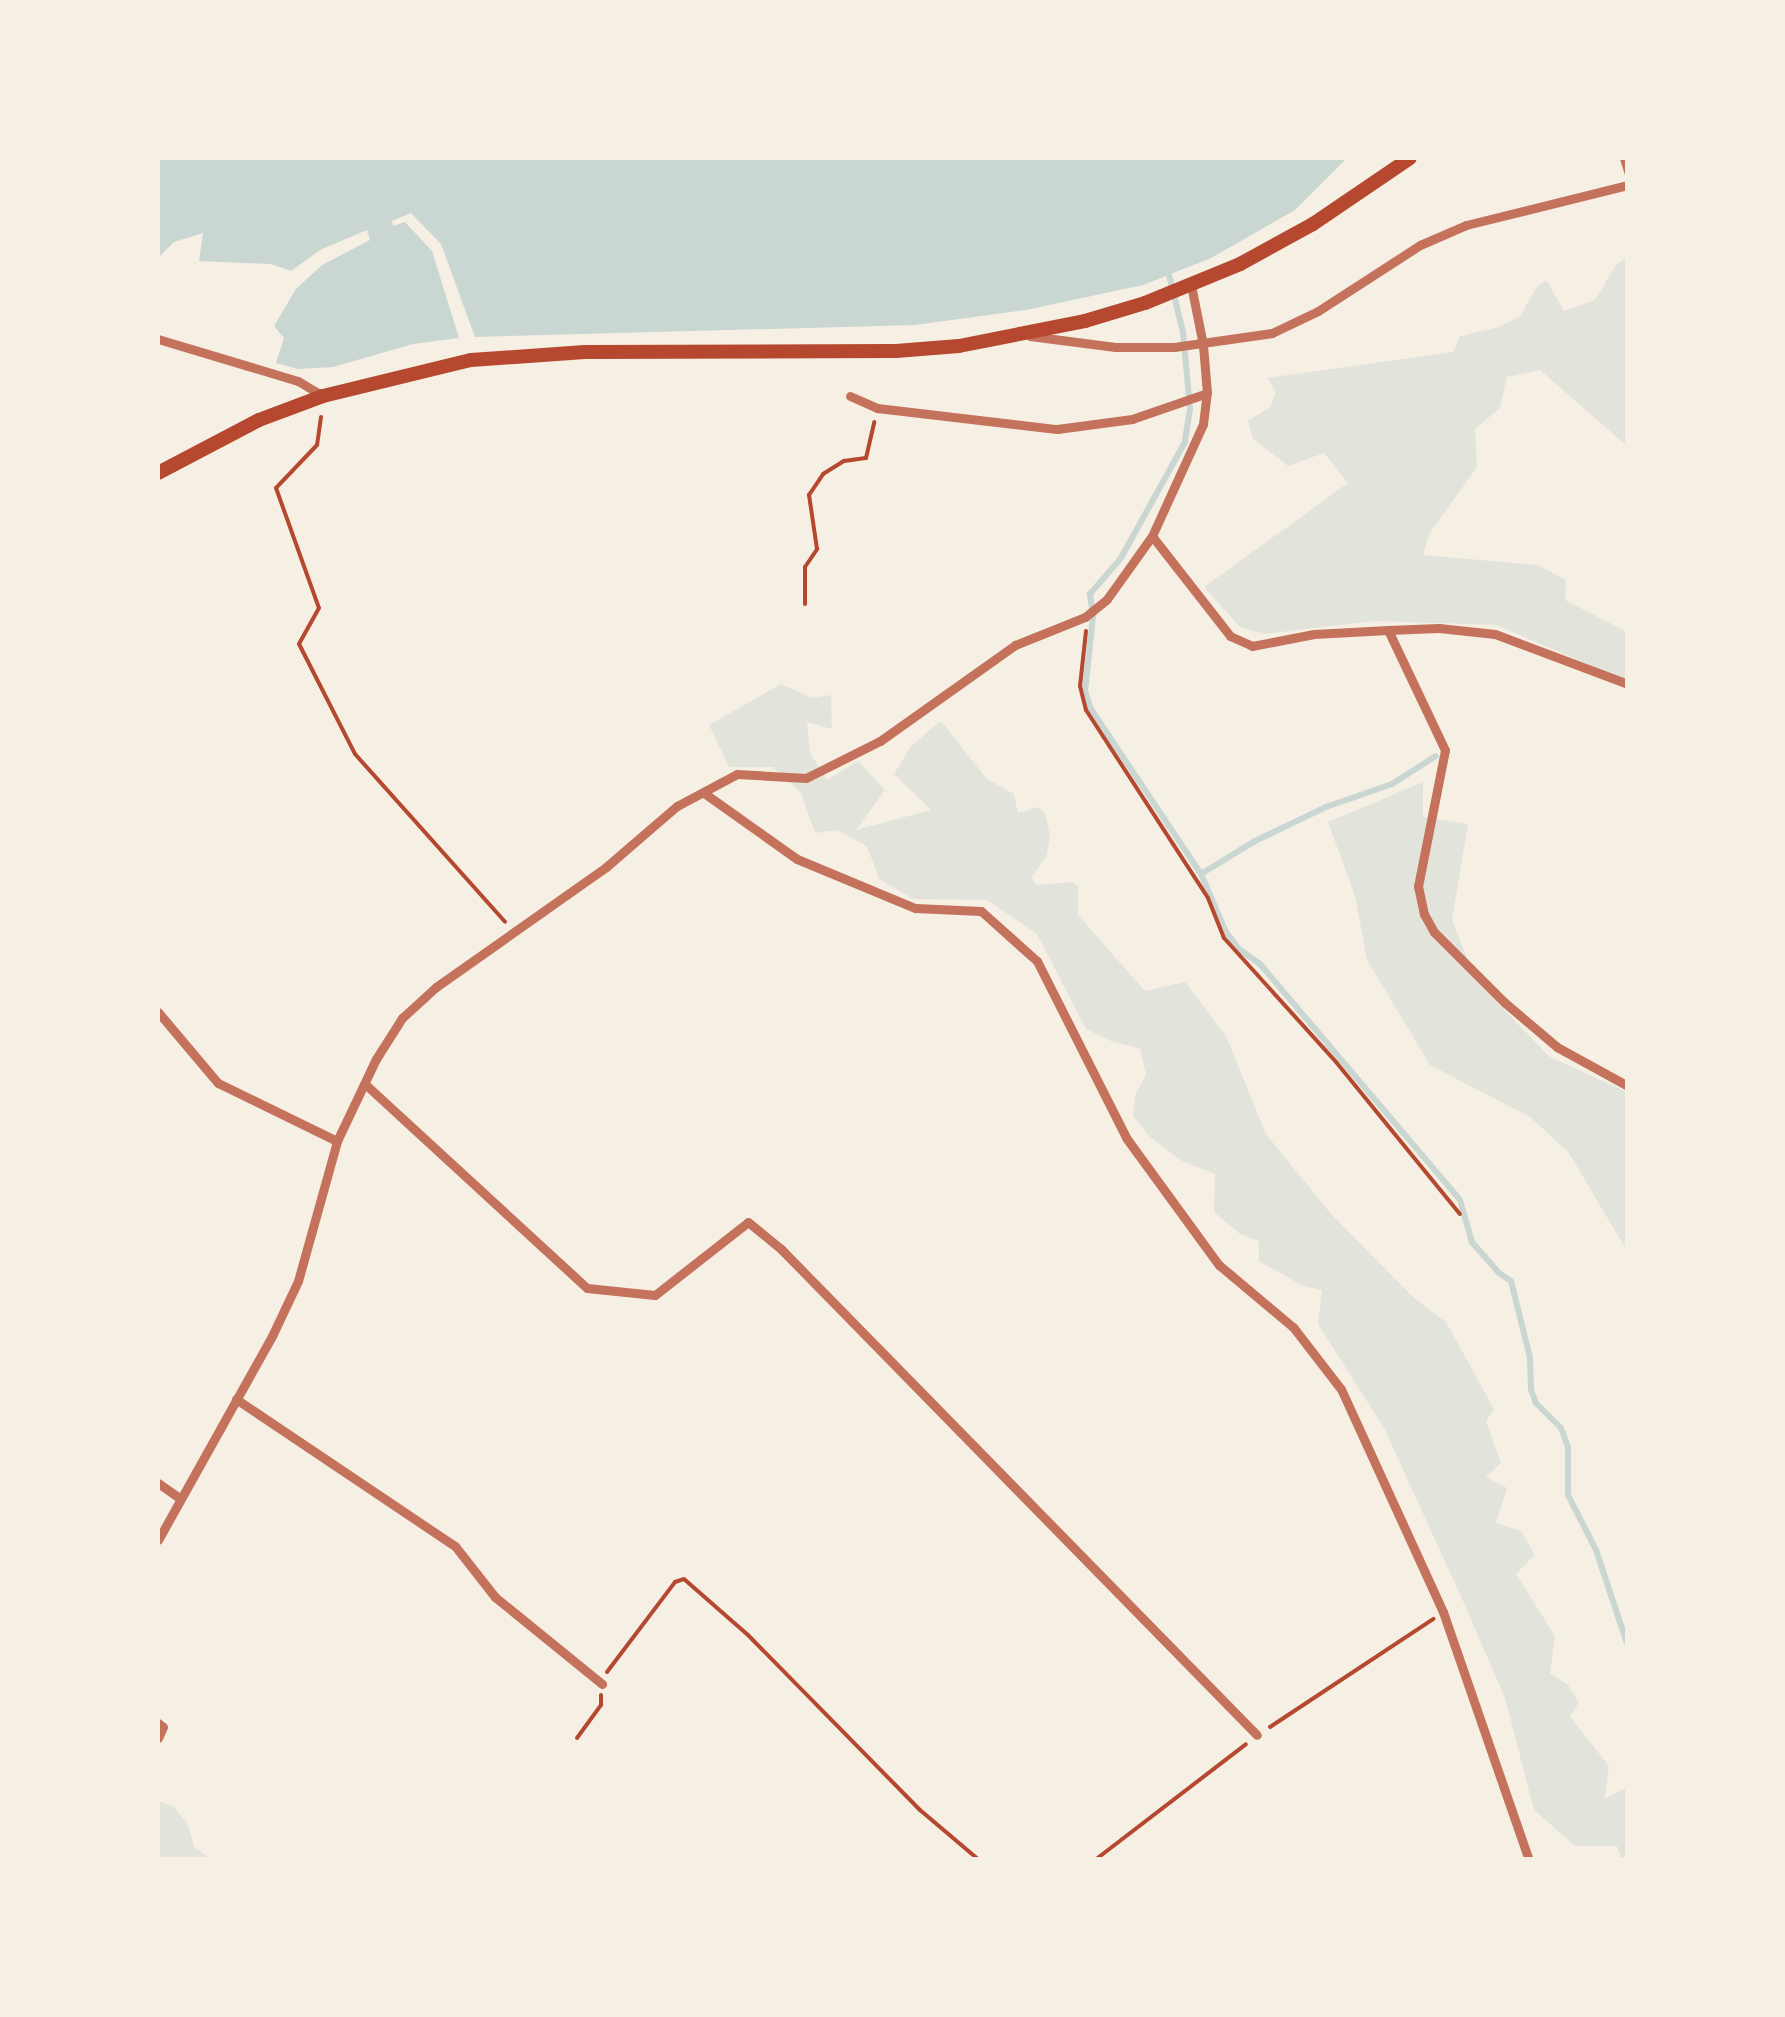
<!DOCTYPE html>
<style>
body{margin:0}
#map{position:relative;width:1785px;height:2017px;overflow:hidden;background:#f6efe4;font-family:"DM Sans",sans-serif}
div>[style]{position:absolute}
.green>*{inset:0;background:#e2e4dc}
.water>*{inset:0;background:#c9d6d2}
.stream>*{height:6px;margin:-3px;padding:0 3px;transform-origin:3px;border-radius:3px;background:#c9d6d2}
.path>*{height:4px;margin:-2px;padding:0 2px;transform-origin:2px;border-radius:2px;background:#b5482f}
.minor>*{height:9px;margin:-4.5px;padding:0 4.5px;transform-origin:4.5px;border-radius:4.5px;background:#c5725c}
.trunk>*{height:14px;margin:-7px;padding:0 7px;transform-origin:7px;border-radius:7px;background:#b5482f}
span{translate:-50% -50%;white-space:nowrap;text-align:center;line-height:1.15;-webkit-text-stroke:9px #f6efe4;paint-order:stroke}
.frame{position:absolute;inset:0;border:160px solid #f6efe4;pointer-events:none}
</style>
<div id="map">
<div class="green">
<div style="clip-path:polygon(1627px 257px,1627px 446px,1540px 370px,1507px 377px,1500px 408px,1475px 429px,1477px 467px,1429px 534px,1423px 555px,1538px 565px,1566px 580px,1565px 600px,1627px 632px,1627px 681px,1496px 625px,1375px 621px,1264px 634px,1240px 627px,1204px 587px,1348px 483px,1324px 453px,1288px 466px,1253px 439px,1248px 421px,1270px 407px,1276px 392px,1267px 378px,1453px 352px,1460px 336px,1499px 327px,1520px 316px,1538px 285px,1547px 281px,1564px 311px,1595px 300px,1616px 265px)"></div>
<div style="clip-path:polygon(781px 684px,812px 698px,831px 695px,832px 729px,807px 722px,810px 753px,827px 780px,858px 761px,885px 790px,856px 830px,931px 810px,894px 774px,911px 746px,941px 721px,987px 779px,1014px 794px,1018px 813px,1038px 807px,1045px 813px,1050px 835px,1047px 855px,1032px 877px,1035px 885px,1071px 882px,1078px 886px,1078px 915px,1145px 991px,1185px 982px,1226px 1036px,1266px 1134px,1331px 1214px,1415px 1299px,1446px 1322px,1494px 1409px,1486px 1421px,1501px 1463px,1486px 1477px,1507px 1488px,1496px 1523px,1521px 1531px,1535px 1555px,1516px 1574px,1555px 1636px,1550px 1673px,1568px 1685px,1579px 1702px,1570px 1717px,1609px 1766px,1605px 1799px,1627px 1787px,1627px 1859px,1621px 1859px,1617px 1846px,1575px 1846px,1534px 1810px,1505px 1698px,1463px 1601px,1384px 1428px,1318px 1324px,1322px 1290px,1303px 1286px,1259px 1261px,1259px 1241px,1240px 1234px,1214px 1212px,1215px 1174px,1182px 1161px,1150px 1137px,1133px 1116px,1135px 1095px,1146px 1075px,1140px 1048px,1113px 1042px,1086px 1029px,1037px 934px,987px 900px,913px 899px,879px 879px,867px 846px,837px 830px,815px 833px,801px 793px,773px 767px,729px 767px,709px 725px)"></div>
<div style="clip-path:polygon(1423px 782px,1423px 817px,1468px 824px,1452px 920px,1476px 981px,1550px 1057px,1627px 1092px,1627px 1251px,1569px 1153px,1530px 1117px,1430px 1065px,1367px 960px,1355px 896px,1328px 822px)"></div>
<div style="clip-path:polygon(158px 1801px,174px 1807px,188px 1824px,194px 1847px,211px 1859px,158px 1859px)"></div>
</div>
<div class="water">
<div style="clip-path:polygon(158px 158px,1347px 158px,1295px 210px,1211px 258px,1143px 285px,1026px 310px,915px 325px,475px 337px,441px 244px,411px 213px,392px 221px,393px 226px,405px 222px,432px 251px,459px 338px,413px 344px,333px 367px,298px 369px,276px 363px,284px 338px,274px 326px,296px 289px,322px 265px,370px 240px,367px 230px,320px 250px,291px 271px,271px 264px,199px 261px,203px 233px,174px 242px,158px 258px)"></div>
</div>
<div class="stream">
<div style="left:1169px;top:275px;width:59px;rotate:76.2deg"></div>
<div style="left:1183px;top:332px;width:77px;rotate:84.8deg"></div>
<div style="left:1190px;top:409px;width:33px;rotate:99deg"></div>
<div style="left:1185px;top:442px;width:132px;rotate:118.9deg"></div>
<div style="left:1121px;top:558px;width:48px;rotate:130.7deg"></div>
<div style="left:1090px;top:594px;width:22px;rotate:82deg"></div>
<div style="left:1093px;top:616px;width:75px;rotate:96.1deg"></div>
<div style="left:1085px;top:691px;width:19px;rotate:72deg"></div>
<div style="left:1091px;top:709px;width:198px;rotate:56.3deg"></div>
<div style="left:1201px;top:874px;width:63px;rotate:66.7deg"></div>
<div style="left:1226px;top:932px;width:21px;rotate:53deg"></div>
<div style="left:1239px;top:949px;width:26px;rotate:36deg"></div>
<div style="left:1260px;top:964px;width:309px;rotate:49.7deg"></div>
<div style="left:1460px;top:1200px;width:44px;rotate:74.1deg"></div>
<div style="left:1472px;top:1242px;width:41px;rotate:48.9deg"></div>
<div style="left:1499px;top:1273px;width:14px;rotate:34deg"></div>
<div style="left:1511px;top:1281px;width:79px;rotate:76.1deg"></div>
<div style="left:1530px;top:1358px;width:32px;rotate:88deg"></div>
<div style="left:1531px;top:1390px;width:14px;rotate:69deg"></div>
<div style="left:1536px;top:1403px;width:35px;rotate:45deg"></div>
<div style="left:1561px;top:1428px;width:20px;rotate:70deg"></div>
<div style="left:1568px;top:1447px;width:48px;rotate:90deg"></div>
<div style="left:1568px;top:1495px;width:62px;rotate:63deg"></div>
<div style="left:1596px;top:1550px;width:101px;rotate:71.6deg"></div>
<div style="left:1201px;top:874px;width:63px;rotate:-31.4deg"></div>
<div style="left:1255px;top:841px;width:79px;rotate:-25.6deg"></div>
<div style="left:1326px;top:807px;width:70px;rotate:-19.2deg"></div>
<div style="left:1392px;top:784px;width:52px;rotate:-32.5deg"></div>
</div>
<div class="path">
<div style="left:321px;top:417px;width:28px;rotate:98deg"></div>
<div style="left:317px;top:445px;width:59px;rotate:133.6deg"></div>
<div style="left:276px;top:488px;width:127px;rotate:70.3deg"></div>
<div style="left:319px;top:608px;width:41px;rotate:119.1deg"></div>
<div style="left:299px;top:644px;width:123px;rotate:63deg"></div>
<div style="left:355px;top:754px;width:225px;rotate:48.2deg"></div>
<div style="left:805px;top:604px;width:37px;rotate:-90deg"></div>
<div style="left:805px;top:567px;width:22px;rotate:-56deg"></div>
<div style="left:817px;top:549px;width:55px;rotate:-98.4deg"></div>
<div style="left:809px;top:495px;width:25px;rotate:-56deg"></div>
<div style="left:823px;top:474px;width:25px;rotate:-32deg"></div>
<div style="left:844px;top:461px;width:22px;rotate:-8deg"></div>
<div style="left:866px;top:458px;width:37px;rotate:-77deg"></div>
<div style="left:1086px;top:631px;width:55px;rotate:96.2deg"></div>
<div style="left:1080px;top:686px;width:25px;rotate:76deg"></div>
<div style="left:1086px;top:710px;width:224px;rotate:57deg"></div>
<div style="left:1208px;top:898px;width:43px;rotate:68.2deg"></div>
<div style="left:1224px;top:938px;width:167px;rotate:47.9deg"></div>
<div style="left:1336px;top:1062px;width:196px;rotate:50.8deg"></div>
<div style="left:607px;top:1672px;width:113px;rotate:-52.9deg"></div>
<div style="left:675px;top:1582px;width:9px;rotate:-18deg"></div>
<div style="left:684px;top:1579px;width:85px;rotate:41.2deg"></div>
<div style="left:748px;top:1635px;width:245px;rotate:45.5deg"></div>
<div style="left:920px;top:1810px;width:77px;rotate:40.3deg"></div>
<div style="left:1270px;top:1727px;width:196px;rotate:-33.5deg"></div>
<div style="left:577px;top:1738px;width:41px;rotate:-54deg"></div>
<div style="left:601px;top:1705px;width:10px;rotate:-90deg"></div>
<div style="left:1095px;top:1860px;width:190px;rotate:-37.5deg"></div>
</div>
<div class="minor">
<div style="left:1624px;top:158px;width:14px;rotate:73deg"></div>
<div style="left:1030px;top:336px;width:86px;rotate:7.4deg"></div>
<div style="left:1115px;top:347px;width:59px"></div>
<div style="left:1174px;top:347px;width:99px;rotate:-8.1deg"></div>
<div style="left:1272px;top:333px;width:51px;rotate:-25.6deg"></div>
<div style="left:1318px;top:311px;width:121px;rotate:-32.9deg"></div>
<div style="left:1420px;top:245px;width:50px;rotate:-23.5deg"></div>
<div style="left:1466px;top:225px;width:167px;rotate:-13.9deg"></div>
<div style="left:158px;top:339px;width:146px;rotate:16.7deg"></div>
<div style="left:298px;top:381px;width:29px;rotate:31deg"></div>
<div style="left:850px;top:396px;width:30px;rotate:24deg"></div>
<div style="left:877px;top:408px;width:181px;rotate:6.7deg"></div>
<div style="left:1057px;top:429px;width:76px;rotate:-7.6deg"></div>
<div style="left:1132px;top:419px;width:79px;rotate:-19.1deg"></div>
<div style="left:1152px;top:536px;width:127px;rotate:52deg"></div>
<div style="left:1230px;top:636px;width:24px;rotate:24deg"></div>
<div style="left:1252px;top:646px;width:63px;rotate:-11deg"></div>
<div style="left:1314px;top:634px;width:74px;rotate:-3.1deg"></div>
<div style="left:1388px;top:630px;width:133px;rotate:64.6deg"></div>
<div style="left:1445px;top:750px;width:139px;rotate:101.2deg"></div>
<div style="left:1418px;top:886px;width:29px;rotate:78deg"></div>
<div style="left:1424px;top:914px;width:21px;rotate:61deg"></div>
<div style="left:1434px;top:932px;width:99px;rotate:45deg"></div>
<div style="left:1504px;top:1002px;width:70px;rotate:40.3deg"></div>
<div style="left:1557px;top:1047px;width:81px;rotate:28.8deg"></div>
<div style="left:1388px;top:630px;width:51px;rotate:-2.2deg"></div>
<div style="left:1439px;top:628px;width:56px;rotate:6.1deg"></div>
<div style="left:1495px;top:634px;width:142px;rotate:20.6deg"></div>
<div style="left:704px;top:793px;width:114px;rotate:35.4deg"></div>
<div style="left:797px;top:859px;width:128px;rotate:22.6deg"></div>
<div style="left:915px;top:908px;width:66px;rotate:2.6deg"></div>
<div style="left:981px;top:911px;width:75px;rotate:41.8deg"></div>
<div style="left:1037px;top:961px;width:199px;rotate:63.2deg"></div>
<div style="left:1127px;top:1139px;width:156px;rotate:53.9deg"></div>
<div style="left:1219px;top:1265px;width:97px;rotate:40deg"></div>
<div style="left:1293px;top:1327px;width:78px;rotate:52.3deg"></div>
<div style="left:1341px;top:1389px;width:245px;rotate:65.4deg"></div>
<div style="left:1443px;top:1612px;width:262px;rotate:70.9deg"></div>
<div style="left:158px;top:1012px;width:93px;rotate:49.8deg"></div>
<div style="left:218px;top:1083px;width:132px;rotate:26deg"></div>
<div style="left:365px;top:1084px;width:301px;rotate:42.6deg"></div>
<div style="left:587px;top:1288px;width:68px;rotate:5.9deg"></div>
<div style="left:655px;top:1295px;width:118px;rotate:-38.1deg"></div>
<div style="left:748px;top:1222px;width:43px;rotate:39.3deg"></div>
<div style="left:781px;top:1249px;width:680px;rotate:45.6deg"></div>
<div style="left:236px;top:1399px;width:264px;rotate:33.9deg"></div>
<div style="left:455px;top:1546px;width:65px;rotate:51.9deg"></div>
<div style="left:495px;top:1597px;width:138px;rotate:39.1deg"></div>
<div style="left:158px;top:1483px;width:24px;rotate:35deg"></div>
<div style="left:158px;top:1540px;width:234px;rotate:-60.8deg"></div>
<div style="left:272px;top:1336px;width:61px;rotate:-64.7deg"></div>
<div style="left:298px;top:1281px;width:145px;rotate:-74.4deg"></div>
<div style="left:337px;top:1141px;width:91px;rotate:-64.6deg"></div>
<div style="left:376px;top:1059px;width:49px;rotate:-57.6deg"></div>
<div style="left:402px;top:1018px;width:46px;rotate:-42.4deg"></div>
<div style="left:436px;top:987px;width:208px;rotate:-35.2deg"></div>
<div style="left:606px;top:867px;width:94px;rotate:-40.7deg"></div>
<div style="left:677px;top:806px;width:68px;rotate:-28.1deg"></div>
<div style="left:737px;top:774px;width:69px;rotate:3.3deg"></div>
<div style="left:806px;top:778px;width:83px;rotate:-26.6deg"></div>
<div style="left:880px;top:741px;width:166px;rotate:-35.4deg"></div>
<div style="left:1015px;top:645px;width:75px;rotate:-21.8deg"></div>
<div style="left:1085px;top:617px;width:28px;rotate:-39deg"></div>
<div style="left:1107px;top:599px;width:77px;rotate:-54.5deg"></div>
<div style="left:1152px;top:536px;width:123px;rotate:-65.5deg"></div>
<div style="left:1203px;top:424px;width:31px;rotate:-83deg"></div>
<div style="left:1207px;top:393px;width:48px;rotate:-94.8deg"></div>
<div style="left:1203px;top:345px;width:61px;rotate:-101.3deg"></div>
<div style="left:158px;top:1723px;width:6px;rotate:39deg"></div>
<div style="left:163px;top:1727px;width:12px;rotate:114deg"></div>
</div>
<div class="trunk">
<div style="left:158px;top:473px;width:114px;rotate:-27.7deg"></div>
<div style="left:259px;top:420px;width:68px;rotate:-20.6deg"></div>
<div style="left:323px;top:396px;width:152px;rotate:-13.7deg"></div>
<div style="left:471px;top:360px;width:114px;rotate:-4deg"></div>
<div style="left:585px;top:352px;width:311px;rotate:-0.2deg"></div>
<div style="left:896px;top:351px;width:63px;rotate:-4.5deg"></div>
<div style="left:959px;top:346px;width:128px;rotate:-11.2deg"></div>
<div style="left:1085px;top:321px;width:63px;rotate:-16.7deg"></div>
<div style="left:1145px;top:303px;width:103px;rotate:-22.3deg"></div>
<div style="left:1240px;top:264px;width:83px;rotate:-28.7deg"></div>
<div style="left:1313px;top:224px;width:117px;rotate:-34.2deg"></div>
</div>
<div class="frame"></div>
</div>
